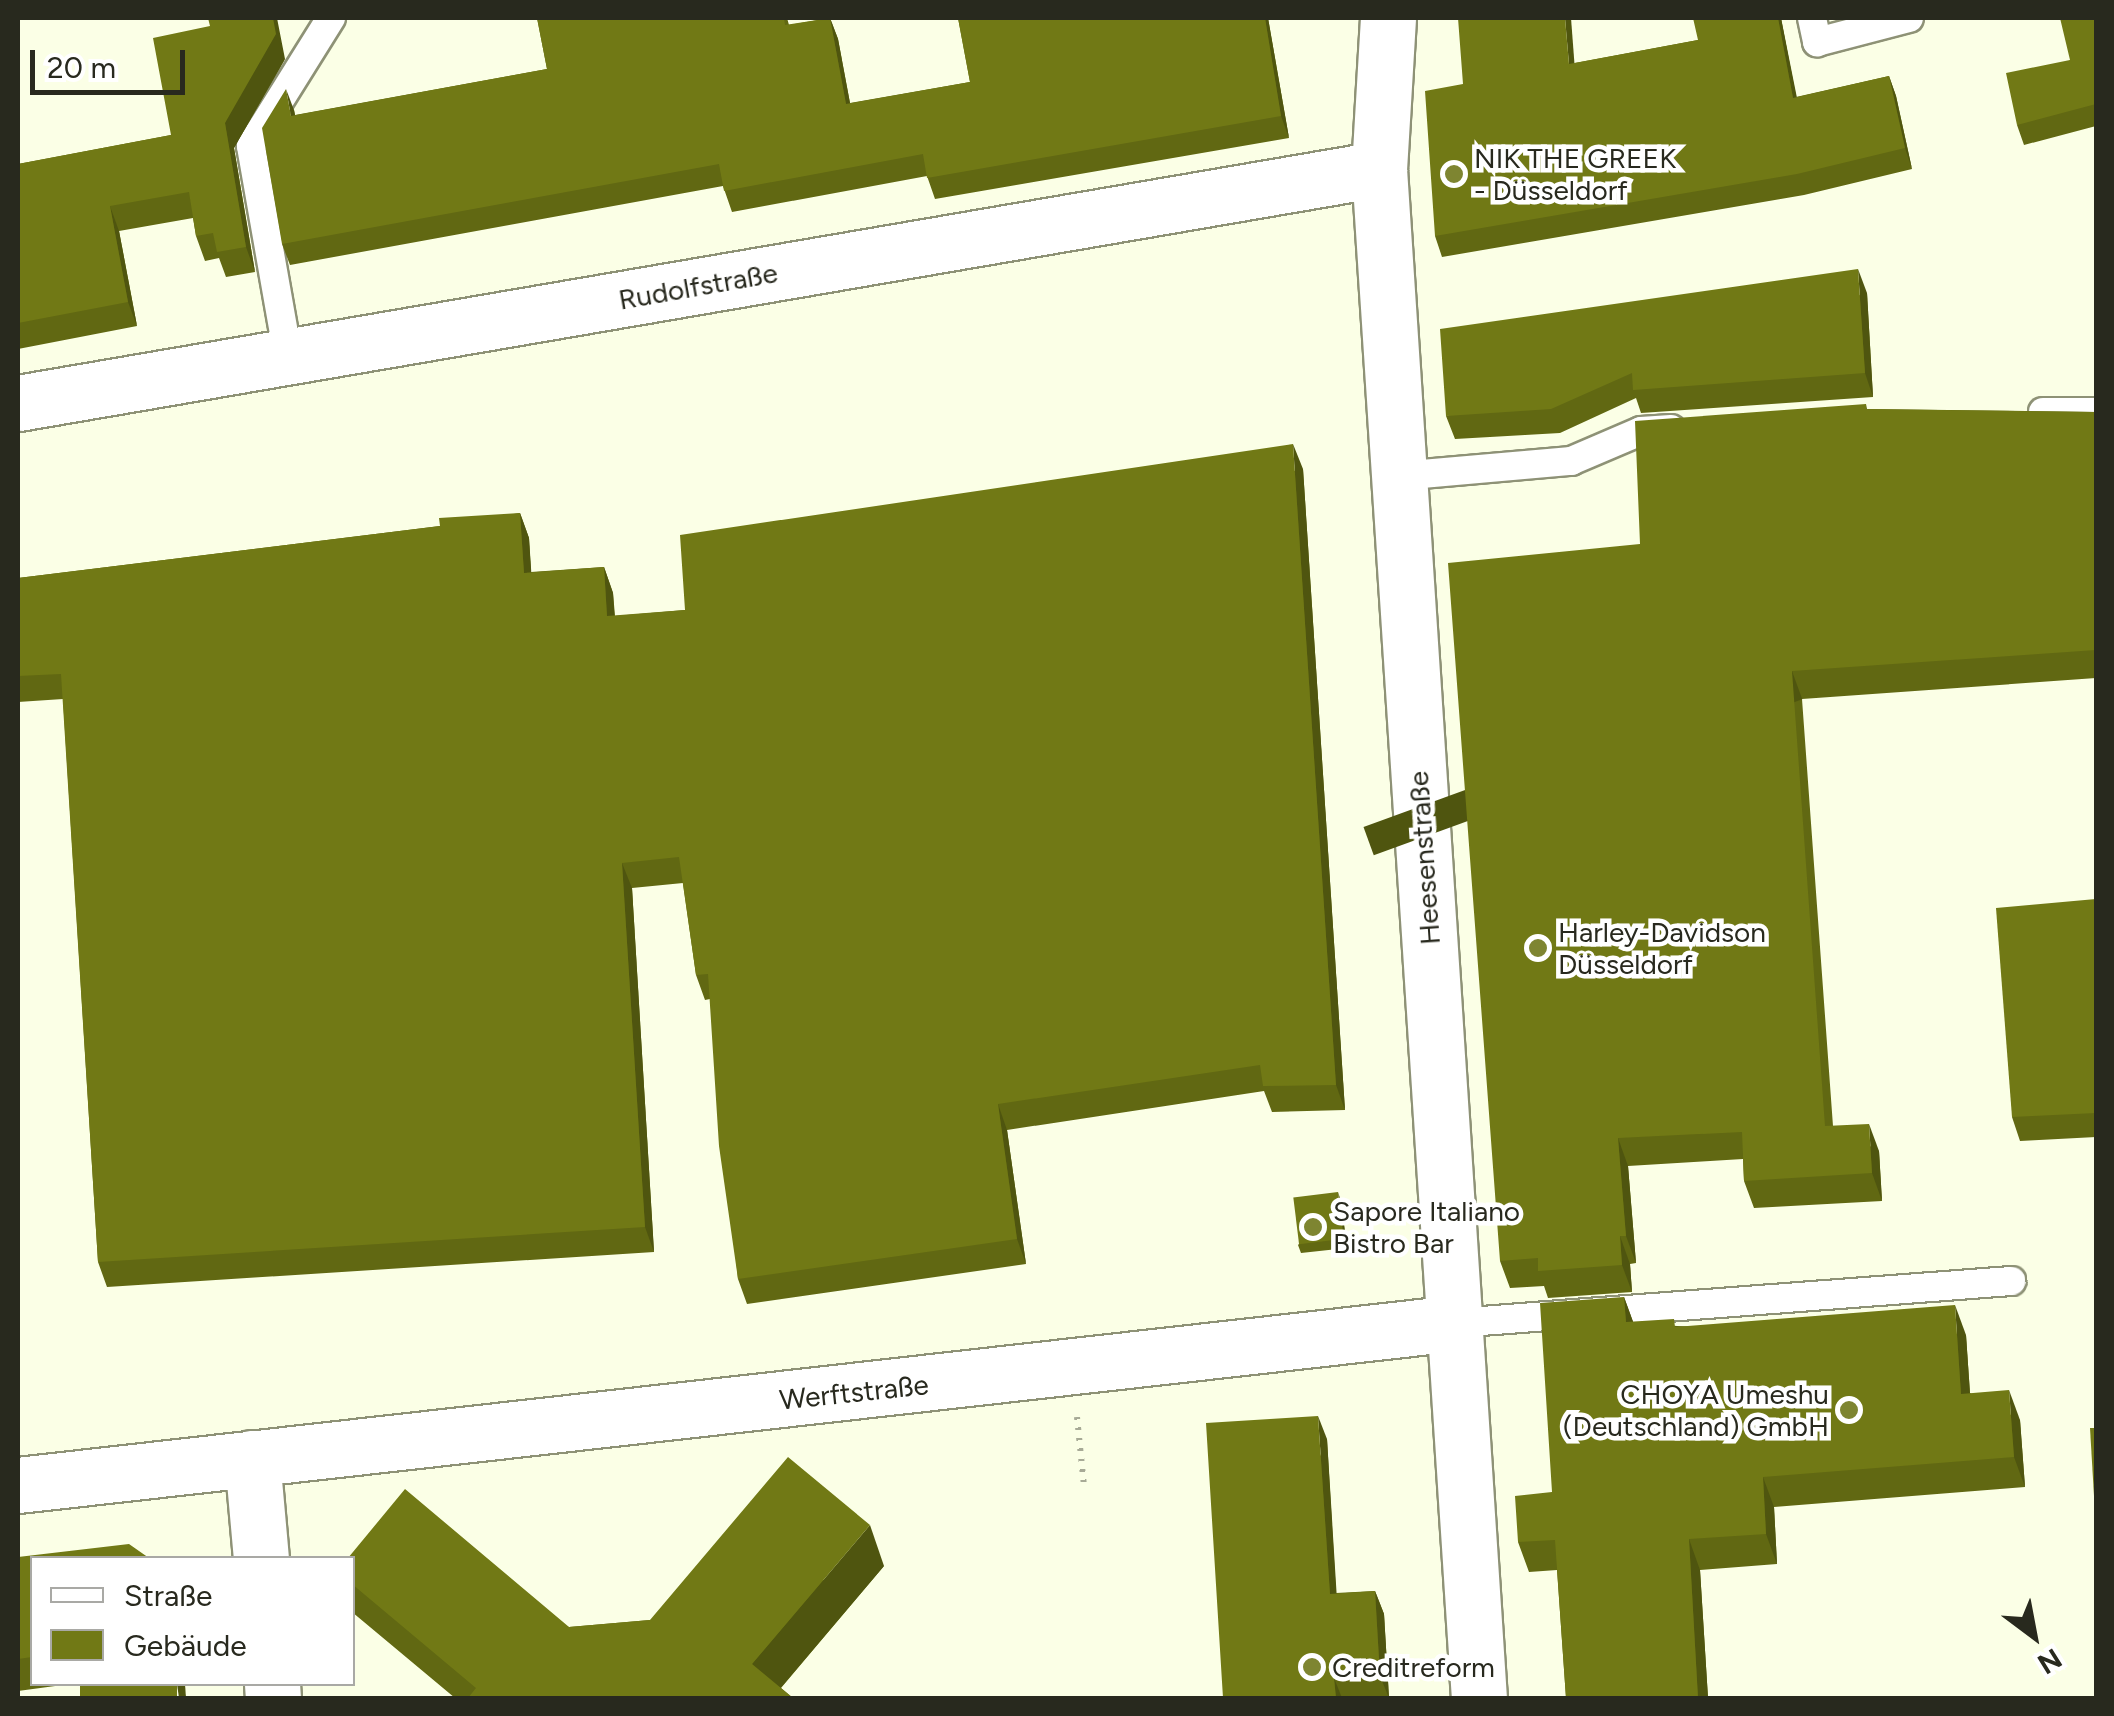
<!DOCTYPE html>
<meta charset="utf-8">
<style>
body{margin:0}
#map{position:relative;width:2114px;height:1716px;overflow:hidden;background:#fbffe6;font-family:Figtree,sans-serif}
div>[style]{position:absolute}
.path>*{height:6px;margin-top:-3px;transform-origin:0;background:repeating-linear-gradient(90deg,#a7aa96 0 2.5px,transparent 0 10.5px)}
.roads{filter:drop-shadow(2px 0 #8e9276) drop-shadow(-2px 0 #8e9276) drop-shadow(0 2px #8e9276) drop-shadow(0 -2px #8e9276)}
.lane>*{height:28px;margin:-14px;padding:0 14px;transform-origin:14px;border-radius:14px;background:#fff}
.street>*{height:55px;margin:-27.5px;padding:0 27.5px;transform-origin:27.5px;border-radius:27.5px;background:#fff}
.wall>*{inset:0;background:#616812}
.shaded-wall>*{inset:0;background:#4f550f;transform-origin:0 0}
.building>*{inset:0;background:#717915;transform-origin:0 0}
.dots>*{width:28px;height:28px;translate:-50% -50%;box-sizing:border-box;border:5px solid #fff;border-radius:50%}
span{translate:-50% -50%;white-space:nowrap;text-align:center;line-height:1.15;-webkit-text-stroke:9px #fff;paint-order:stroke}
.poi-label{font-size:28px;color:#28291e}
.left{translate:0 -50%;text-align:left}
.right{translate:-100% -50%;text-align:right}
.street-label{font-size:28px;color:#28291e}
.frame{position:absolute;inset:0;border:20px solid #28291e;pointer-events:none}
.legend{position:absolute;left:30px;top:1556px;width:325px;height:130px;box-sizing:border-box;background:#fff;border:2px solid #a9a9a5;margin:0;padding:12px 18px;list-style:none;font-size:30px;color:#28291e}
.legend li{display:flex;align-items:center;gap:20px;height:50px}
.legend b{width:50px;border:2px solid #a9a9a5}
.north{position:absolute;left:1984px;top:1586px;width:100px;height:100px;-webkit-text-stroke:8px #fff;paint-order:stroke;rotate:148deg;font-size:28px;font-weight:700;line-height:40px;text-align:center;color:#28291e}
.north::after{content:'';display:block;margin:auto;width:35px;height:45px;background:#28291e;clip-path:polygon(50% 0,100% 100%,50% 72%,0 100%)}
.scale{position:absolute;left:30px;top:50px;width:155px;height:45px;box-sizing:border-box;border:5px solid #28291e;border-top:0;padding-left:12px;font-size:30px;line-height:35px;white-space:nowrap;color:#28291e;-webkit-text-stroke:8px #fff;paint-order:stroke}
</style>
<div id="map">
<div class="path">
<div style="left:1077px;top:1417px;width:69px;rotate:84.2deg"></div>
</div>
<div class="roads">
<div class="lane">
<div style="left:1812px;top:18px;width:25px;rotate:78deg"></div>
<div style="left:1817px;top:42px;width:95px;rotate:-14.6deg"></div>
<div style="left:288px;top:356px;width:213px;rotate:-100deg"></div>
<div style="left:251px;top:146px;width:151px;rotate:-58deg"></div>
<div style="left:2043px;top:412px;width:53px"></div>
<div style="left:1399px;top:476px;width:173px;rotate:-5deg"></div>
<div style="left:1571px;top:461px;width:76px;rotate:-23.2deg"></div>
<div style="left:1641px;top:431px;width:30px;rotate:-4deg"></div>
<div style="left:1455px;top:1323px;width:558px;rotate:-4.32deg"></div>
</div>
<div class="street">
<div style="left:1388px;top:18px;width:151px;rotate:93.4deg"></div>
<div style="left:1379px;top:169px;width:1532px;rotate:86.26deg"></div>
<div style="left:18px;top:403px;width:1381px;rotate:-9.76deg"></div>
<div style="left:252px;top:1458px;width:100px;rotate:84.9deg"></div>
<div style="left:18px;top:1485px;width:1446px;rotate:-6.43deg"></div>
<div style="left:272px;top:1684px;width:14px;rotate:86deg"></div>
</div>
</div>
<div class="wall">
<div style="clip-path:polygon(537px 18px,787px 18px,789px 25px,830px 18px,838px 39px,850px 103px,970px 82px,958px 18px,1268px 18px,1289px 138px,935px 199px,927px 176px,732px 212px,723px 186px,290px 265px,282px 244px,294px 110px,295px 115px,547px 69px)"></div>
<div style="clip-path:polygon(1781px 18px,1796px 97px,1889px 76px,1896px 96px,1912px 169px,1804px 195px,1442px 257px,1435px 236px,1463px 84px,1698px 40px)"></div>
<div style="clip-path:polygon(2096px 18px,2096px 126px,2024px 145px,2017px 125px,2070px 60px)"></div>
<div style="clip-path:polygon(285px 59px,234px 148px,255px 272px,226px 277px,219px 258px,205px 261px,196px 236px,193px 218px,119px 231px,137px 326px,18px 349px,18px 164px,171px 135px)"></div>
<div style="clip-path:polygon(1867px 293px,1873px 397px,1641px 413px,1636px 398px,1560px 433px,1455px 439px,1446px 416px)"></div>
<div style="clip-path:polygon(1866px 404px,1867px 409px,2096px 412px,2096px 678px,1802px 699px,1833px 1126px,1879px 1151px,1882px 1201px,1754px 1208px,1744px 1181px,1743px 1159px,1628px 1166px,1636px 1263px,1630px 1264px,1632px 1292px,1548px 1298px,1544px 1286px,1510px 1288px,1500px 1261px,1640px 544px)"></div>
<div style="clip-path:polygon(1303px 469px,1345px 1110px,1272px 1112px,1264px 1091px,1007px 1130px,1026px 1264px,747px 1304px,738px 1279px,710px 999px,705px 1000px,696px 975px,683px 883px,632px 888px,654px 1252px,107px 1287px,98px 1262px,63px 699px,18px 702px,18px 578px,440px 526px,520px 513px,529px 538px,531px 572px,604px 567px,613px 593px,615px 616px,685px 610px)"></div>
<div style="clip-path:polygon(2096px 899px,2096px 1137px,2020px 1141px,2012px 1117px)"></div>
<div style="clip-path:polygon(1341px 1201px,1347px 1248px,1301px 1253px,1298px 1245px)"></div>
<div style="clip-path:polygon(1624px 1297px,1633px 1322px,1677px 1326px,1966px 1335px,1970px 1393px,2020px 1420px,2025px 1487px,1774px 1507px,1777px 1564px,1700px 1570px,1708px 1698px,1566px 1698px,1557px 1570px,1529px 1572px,1518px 1542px,1552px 1492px)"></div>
<div style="clip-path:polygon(1327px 1439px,1336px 1593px,1375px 1591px,1384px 1614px,1389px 1698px,1223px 1698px)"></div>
<div style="clip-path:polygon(18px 1557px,32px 1558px,32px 1684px,70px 1684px,18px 1691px)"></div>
<div style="clip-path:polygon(352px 1558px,569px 1627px,650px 1620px,884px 1566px,781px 1688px,793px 1698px,455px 1698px,352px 1612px)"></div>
</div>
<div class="shaded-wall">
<div style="clip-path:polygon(273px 18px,277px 18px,285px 59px,234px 148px,255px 272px,246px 247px,225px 123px)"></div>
<div style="clip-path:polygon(830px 18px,838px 39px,854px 125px,846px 104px)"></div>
<div style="clip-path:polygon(1265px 18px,1268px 18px,1289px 138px,1281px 116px)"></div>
<div style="clip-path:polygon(1565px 18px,1571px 18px,1576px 84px,1569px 64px)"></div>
<div style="clip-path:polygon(1778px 18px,1781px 18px,1801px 118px,1793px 98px)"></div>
<div style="clip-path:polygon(1889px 76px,1896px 96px,1912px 169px,1905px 148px)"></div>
<div style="clip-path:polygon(286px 89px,294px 110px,299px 137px,291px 116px)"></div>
<div style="clip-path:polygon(110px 206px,119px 231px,137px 326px,128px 302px)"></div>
<div style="clip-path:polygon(1858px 269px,1867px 293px,1873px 397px,1865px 373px)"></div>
<div style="clip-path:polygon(1293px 444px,1303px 469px,1345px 1110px,1336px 1085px)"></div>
<div style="clip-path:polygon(520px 513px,529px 538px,533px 598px,524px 573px)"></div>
<div style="clip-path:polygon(604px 567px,613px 593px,616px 642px,607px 616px)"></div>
<div style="left:1792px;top:671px;width:30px;height:456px;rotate:70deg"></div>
<div style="clip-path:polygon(622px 863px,632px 888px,654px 1252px,645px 1227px)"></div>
<div style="clip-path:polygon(998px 1104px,1007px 1130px,1026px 1264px,1017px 1239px)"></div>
<div style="clip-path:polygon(1869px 1124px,1879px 1151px,1882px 1201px,1872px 1173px)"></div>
<div style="clip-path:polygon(1618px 1138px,1628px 1166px,1636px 1263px,1626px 1236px)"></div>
<div style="clip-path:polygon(1338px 1192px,1341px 1201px,1347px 1248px,1344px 1239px)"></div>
<div style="clip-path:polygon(1620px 1236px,1630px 1264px,1632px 1292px,1622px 1265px)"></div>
<div style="clip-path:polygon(1624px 1297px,1635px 1327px,1626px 1322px)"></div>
<div style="clip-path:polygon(1955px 1305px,1966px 1335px,1972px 1424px,1961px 1394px)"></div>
<div style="clip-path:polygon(2009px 1390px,2020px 1420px,2025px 1487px,2014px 1457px)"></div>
<div style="clip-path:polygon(1318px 1416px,1327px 1439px,1338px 1616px,1330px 1594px)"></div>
<div style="clip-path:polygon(1763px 1477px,1774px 1507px,1777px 1564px,1766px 1534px)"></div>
<div style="clip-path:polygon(870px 1525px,884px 1566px,772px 1698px,752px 1664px)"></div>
<div style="clip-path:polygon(1689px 1539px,1700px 1570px,1708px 1698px,1698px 1698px)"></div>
<div style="clip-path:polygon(1375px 1591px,1384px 1614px,1389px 1698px,1380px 1676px)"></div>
<div style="clip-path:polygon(1334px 1678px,1342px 1698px,1336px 1698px)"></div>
<div style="clip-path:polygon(177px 1684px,185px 1684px,186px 1698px,179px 1698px)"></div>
</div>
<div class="building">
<div style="clip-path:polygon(208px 18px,273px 18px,276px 34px,225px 123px,246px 247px,217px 252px,213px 233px,196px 236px,189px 192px,110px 206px,128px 302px,18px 323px,18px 164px,171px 135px,153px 38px,210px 26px)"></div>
<div style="clip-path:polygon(537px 18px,784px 18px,785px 25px,830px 18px,846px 104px,970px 82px,958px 18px,1265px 18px,1281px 116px,927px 178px,923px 154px,724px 191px,719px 164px,282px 244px,262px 128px,286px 89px,291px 116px,547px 69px)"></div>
<div style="clip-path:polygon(1458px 18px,1565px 18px,1569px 64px,1698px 40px,1693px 18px,1778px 18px,1793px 98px,1889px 76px,1905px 148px,1797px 174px,1435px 236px,1425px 91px,1463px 84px)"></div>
<div style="clip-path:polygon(2060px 18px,2096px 18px,2096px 104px,2017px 125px,2006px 73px,2070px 60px)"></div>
<div style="clip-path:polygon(1858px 269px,1865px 373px,1633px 390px,1632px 373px,1551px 409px,1446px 416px,1440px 329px)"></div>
<div style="clip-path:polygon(1866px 404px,1866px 409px,2096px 412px,2096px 650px,1792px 671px,1825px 1126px,1869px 1124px,1872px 1173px,1744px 1181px,1742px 1132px,1618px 1138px,1626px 1236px,1620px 1236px,1622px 1265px,1538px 1271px,1538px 1258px,1500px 1261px,1448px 563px,1640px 544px,1635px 421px)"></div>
<div style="clip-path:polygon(1293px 444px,1336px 1085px,1263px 1086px,1260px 1065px,998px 1104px,1017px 1239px,738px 1279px,719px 1146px,708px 974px,696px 975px,679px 857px,622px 863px,645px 1227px,98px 1262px,61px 674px,18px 676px,18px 578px,440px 526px,439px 518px,520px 513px,524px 573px,604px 567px,607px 616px,685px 610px,680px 535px)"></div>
<div style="clip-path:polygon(2096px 899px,2096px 1113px,2012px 1117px,1996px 908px)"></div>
<div style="left:1338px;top:1192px;width:47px;height:45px;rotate:83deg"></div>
<div style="clip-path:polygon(1624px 1297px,1626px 1322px,1674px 1319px,1675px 1327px,1955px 1305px,1961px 1394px,2009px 1390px,2014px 1457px,1763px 1477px,1766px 1534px,1689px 1539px,1698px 1698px,1566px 1698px,1555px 1540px,1518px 1542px,1515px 1496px,1552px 1492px,1540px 1303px)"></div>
<div style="clip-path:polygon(1318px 1416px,1330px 1594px,1375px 1591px,1380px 1676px,1334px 1678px,1336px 1698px,1223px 1698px,1206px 1423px)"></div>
<div style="clip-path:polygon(2090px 1428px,2096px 1428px,2096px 1530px)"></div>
<div style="clip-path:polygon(788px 1457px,870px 1525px,752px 1664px,793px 1698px,468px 1698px,476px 1688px,352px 1584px,352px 1558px,348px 1558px,405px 1489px,569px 1627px,650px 1620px)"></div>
<div style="clip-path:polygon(129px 1544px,149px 1558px,32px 1558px,32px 1657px,18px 1659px,18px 1557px)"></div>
<div style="left:80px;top:1684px;width:97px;height:14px"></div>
</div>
<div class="dots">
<div style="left:1454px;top:174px;background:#7e8531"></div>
<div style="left:1538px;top:948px;background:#7e8531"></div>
<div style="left:1313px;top:1227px;background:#7e8531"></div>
<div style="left:1849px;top:1410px;background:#7e8531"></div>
<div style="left:1312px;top:1667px;background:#7e8531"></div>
</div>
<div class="poi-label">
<span class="left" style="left:1474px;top:174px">NIK THE GREEK<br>- Düsseldorf</span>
<span class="left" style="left:1558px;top:948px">Harley-Davidson<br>Düsseldorf</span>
<span class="left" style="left:1333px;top:1227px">Sapore Italiano<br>Bistro Bar</span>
<span class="right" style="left:1829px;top:1410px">CHOYA Umeshu<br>(Deutschland) GmbH</span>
<span class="left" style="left:1332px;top:1667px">Creditreform</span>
</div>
<div class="street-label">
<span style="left:698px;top:286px;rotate:-10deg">Rudolfstraße</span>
<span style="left:1424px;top:858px;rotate:-94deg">Heesenstraße</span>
<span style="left:854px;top:1392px;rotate:-6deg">Werftstraße</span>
</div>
<div class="frame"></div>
<ul class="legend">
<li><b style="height:12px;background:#fff"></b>Straße</li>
<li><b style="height:28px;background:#717915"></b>Gebäude</li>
</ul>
<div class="north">N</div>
<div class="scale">20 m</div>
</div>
